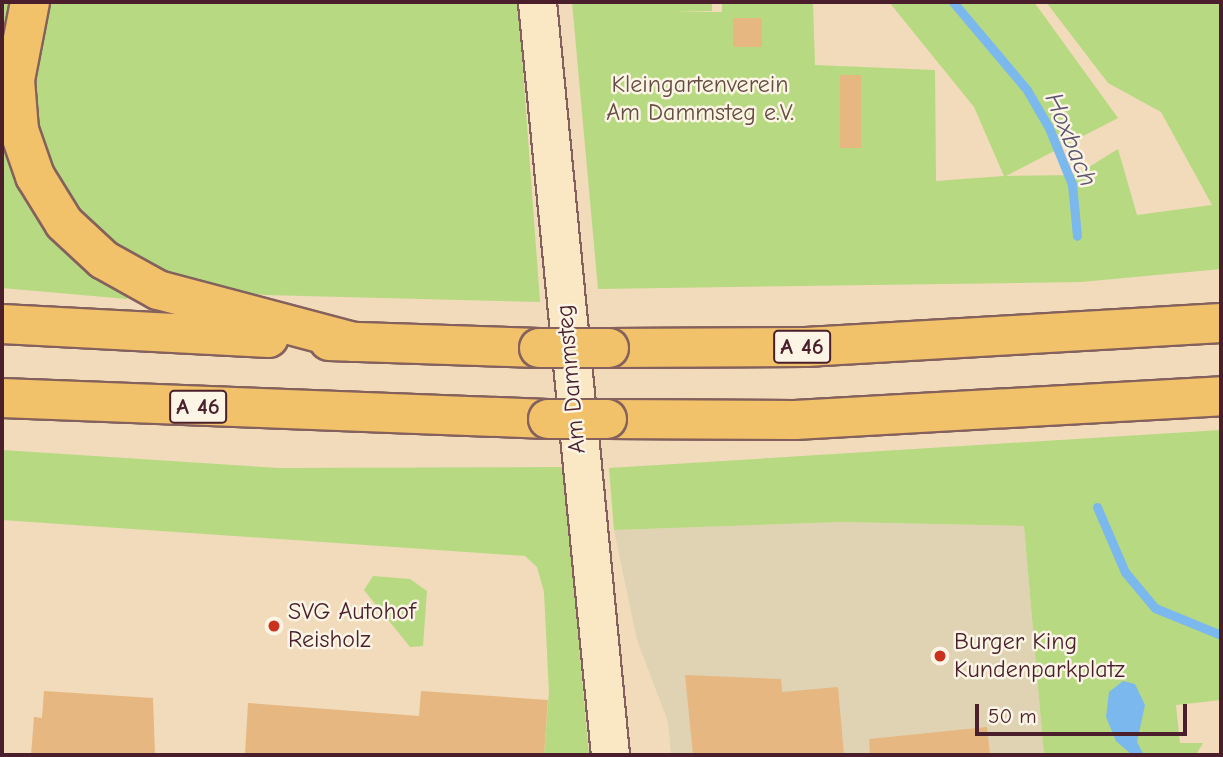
<!DOCTYPE html>
<style>
body{margin:0}
#map{position:relative;width:1223px;height:757px;overflow:hidden;background:#f1dbba;font-family:"Comic Neue",sans-serif}
div>[style]{position:absolute}
.built>*{inset:0;background:#dfd3b4}
.green>*{inset:0;background:#b6d982}
.water>*{inset:0;background:#7bb8ed}
.stream>*{height:9px;margin:-4.5px;padding:0 4.5px;transform-origin:4.5px;border-radius:4.5px;background:#7bb8ed}
.building>*{inset:0;background:#e7b781;transform-origin:0 0}
.roads{filter:drop-shadow(2px 0 #84615d) drop-shadow(-2px 0 #84615d) drop-shadow(0 2px #84615d) drop-shadow(0 -2px #84615d)}
.secondary>*{height:37px;margin:-18.5px;padding:0 18.5px;transform-origin:18.5px;border-radius:18.5px;background:#fae7c3}
.motorway>*{height:38px;margin:-19px;padding:0 19px;transform-origin:19px;border-radius:19px;background:#f2c26a}
.bridges{filter:drop-shadow(2px 0 #84615d) drop-shadow(-2px 0 #84615d) drop-shadow(0 2px #84615d) drop-shadow(0 -2px #84615d)}
.motorway-bridge>*{height:38px;margin:-19px;padding:0 19px;transform-origin:19px;border-radius:19px;background:#f2c26a}
.dots>*{width:19px;height:19px;translate:-50% -50%;box-sizing:border-box;border:4px solid #fcf5e5;border-radius:50%}
span{translate:-50% -50%;white-space:nowrap;text-align:center;line-height:1.15;-webkit-text-stroke:5px #fcf5e5;paint-order:stroke}
.shield-label span{padding:2px 5px;background:#fcf5e5;border:2px solid;border-radius:5px;-webkit-text-stroke-width:0}
.shield-label{font-size:23px;color:#4a1f2b;font-weight:700}
.park-label{font-size:24px;color:#654e41}
.street-label{font-size:24px;color:#4a1f2b}
.poi-label{font-size:24px;color:#4a1f2b}
.left{translate:0 -50%;text-align:left}
.water-label{font-size:26px;color:#5b556f;font-style:italic}
.frame{position:absolute;inset:0;border:4px solid #4a1f2b;pointer-events:none}
.scale{position:absolute;left:975px;top:704px;width:212px;height:32px;box-sizing:border-box;border:4px solid #4a1f2b;border-top:0;padding-left:9px;font-size:21px;line-height:24px;white-space:nowrap;color:#4a1f2b;-webkit-text-stroke:5px #fcf5e5;paint-order:stroke}
</style>
<div id="map">
<div class="built">
<div style="clip-path:polygon(842px 522px,1024px 526px,1044px 755px,671px 755px,668px 722px,637px 640px,614px 530px)"></div>
</div>
<div class="green">
<div style="clip-path:polygon(2px 2px,21px 2px,7px 117px,128px 291px,127px 299px,2px 288px)"></div>
<div style="clip-path:polygon(48px 2px,518px 2px,540px 302px,265px 295px,200px 288px,140px 267px,92px 231px,58px 182px,38px 130px,33px 90px)"></div>
<div style="clip-path:polygon(572px 2px,712px 2px,712px 11px,672px 12px,722px 12px,722px 2px,813px 2px,815px 65px,935px 70px,936px 181px,1004px 176px,974px 107px,889px 2px,1034px 2px,1118px 118px,1006px 176px,1076px 175px,1118px 149px,1137px 215px,1212px 205px,1161px 112px,1108px 83px,1046px 2px,1221px 2px,1221px 269px,1081px 282px,598px 289px)"></div>
<div style="clip-path:polygon(1221px 430px,1221px 700px,1176px 705px,1180px 743px,1203px 743px,1196px 755px,1044px 755px,1024px 526px,842px 522px,614px 530px,609px 468px)"></div>
<div style="clip-path:polygon(2px 450px,279px 468px,563px 467px,589px 755px,544px 755px,549px 692px,544px 592px,537px 567px,525px 556px,2px 520px)"></div>
<div style="clip-path:polygon(373px 576px,410px 579px,427px 591px,423px 646px,410px 647px,364px 590px)"></div>
</div>
<div class="water">
<div style="clip-path:polygon(1123px 681px,1135px 684px,1145px 705px,1137px 742px,1144px 755px,1132px 755px,1116px 741px,1106px 717px,1109px 692px)"></div>
</div>
<div class="stream">
<div style="left:953px;top:2px;width:115px;rotate:49.9deg"></div>
<div style="left:1027px;top:90px;width:44px;rotate:59.9deg"></div>
<div style="left:1049px;top:128px;width:61px;rotate:67.7deg"></div>
<div style="left:1072px;top:184px;width:52px;rotate:84.5deg"></div>
<div style="left:1097px;top:507px;width:71px;rotate:66.7deg"></div>
<div style="left:1125px;top:572px;width:47px;rotate:50.2deg"></div>
<div style="left:1155px;top:608px;width:71px;rotate:22.2deg"></div>
</div>
<div class="building">
<div style="left:762px;top:18px;width:29px;height:29px;rotate:90deg"></div>
<div style="left:840px;top:75px;width:21px;height:73px"></div>
<div style="clip-path:polygon(685px 675px,781px 679px,782px 692px,838px 687px,844px 755px,693px 755px)"></div>
<div style="clip-path:polygon(44px 691px,153px 698px,155px 755px,31px 755px,34px 717px,42px 718px)"></div>
<div style="clip-path:polygon(421px 691px,548px 700px,544px 755px,245px 755px,248px 703px,419px 716px)"></div>
<div style="clip-path:polygon(987px 727px,990px 755px,870px 755px,869px 739px)"></div>
</div>
<div class="roads">
<div class="secondary">
<div style="left:537px;top:2px;width:757px;rotate:84.46deg"></div>
</div>
<div class="motorway">
<div style="left:30px;top:2px;width:79px;rotate:100.9deg"></div>
<div style="left:15px;top:80px;width:50px;rotate:85.4deg"></div>
<div style="left:19px;top:130px;width:49px;rotate:70.8deg"></div>
<div style="left:35px;top:176px;width:55px;rotate:58.3deg"></div>
<div style="left:64px;top:223px;width:54px;rotate:42.8deg"></div>
<div style="left:104px;top:260px;width:62px;rotate:29.1deg"></div>
<div style="left:158px;top:290px;width:202px;rotate:14.9deg"></div>
<div style="left:2px;top:324px;width:267px;rotate:3deg"></div>
<div style="left:329px;top:341px;width:210px;rotate:1.9deg"></div>
<div style="left:609px;top:348px;width:197px;rotate:-0.3deg"></div>
<div style="left:806px;top:347px;width:416px;rotate:-3.3deg"></div>
<div style="left:2px;top:398px;width:546px;rotate:2.2deg"></div>
<div style="left:607px;top:419px;width:188px;rotate:0.3deg"></div>
<div style="left:795px;top:420px;width:427px;rotate:-3.2deg"></div>
</div>
</div>
<div class="bridges">
<div class="motorway-bridge">
<div style="left:539px;top:348px;width:70px"></div>
<div style="left:548px;top:419px;width:59px"></div>
</div>
</div>
<div class="dots">
<div style="left:274px;top:626px;background:#c8321e"></div>
<div style="left:940px;top:656px;background:#c8321e"></div>
</div>
<div class="shield-label">
<span style="left:802px;top:347px">A 46</span>
<span style="left:198px;top:407px">A 46</span>
</div>
<div class="park-label">
<span style="left:700px;top:99px">Kleingartenverein<br>Am Dammsteg e.V.</span>
</div>
<div class="street-label">
<span style="left:571px;top:379px;rotate:-95deg">Am Dammsteg</span>
</div>
<div class="poi-label">
<span class="left" style="left:288px;top:626px">SVG Autohof<br>Reisholz</span>
<span class="left" style="left:954px;top:656px">Burger King<br>Kundenparkplatz</span>
</div>
<div class="water-label">
<span style="left:1070px;top:140px;rotate:68deg">Hoxbach</span>
</div>
<div class="frame"></div>
<div class="scale">50 m</div>
</div>
